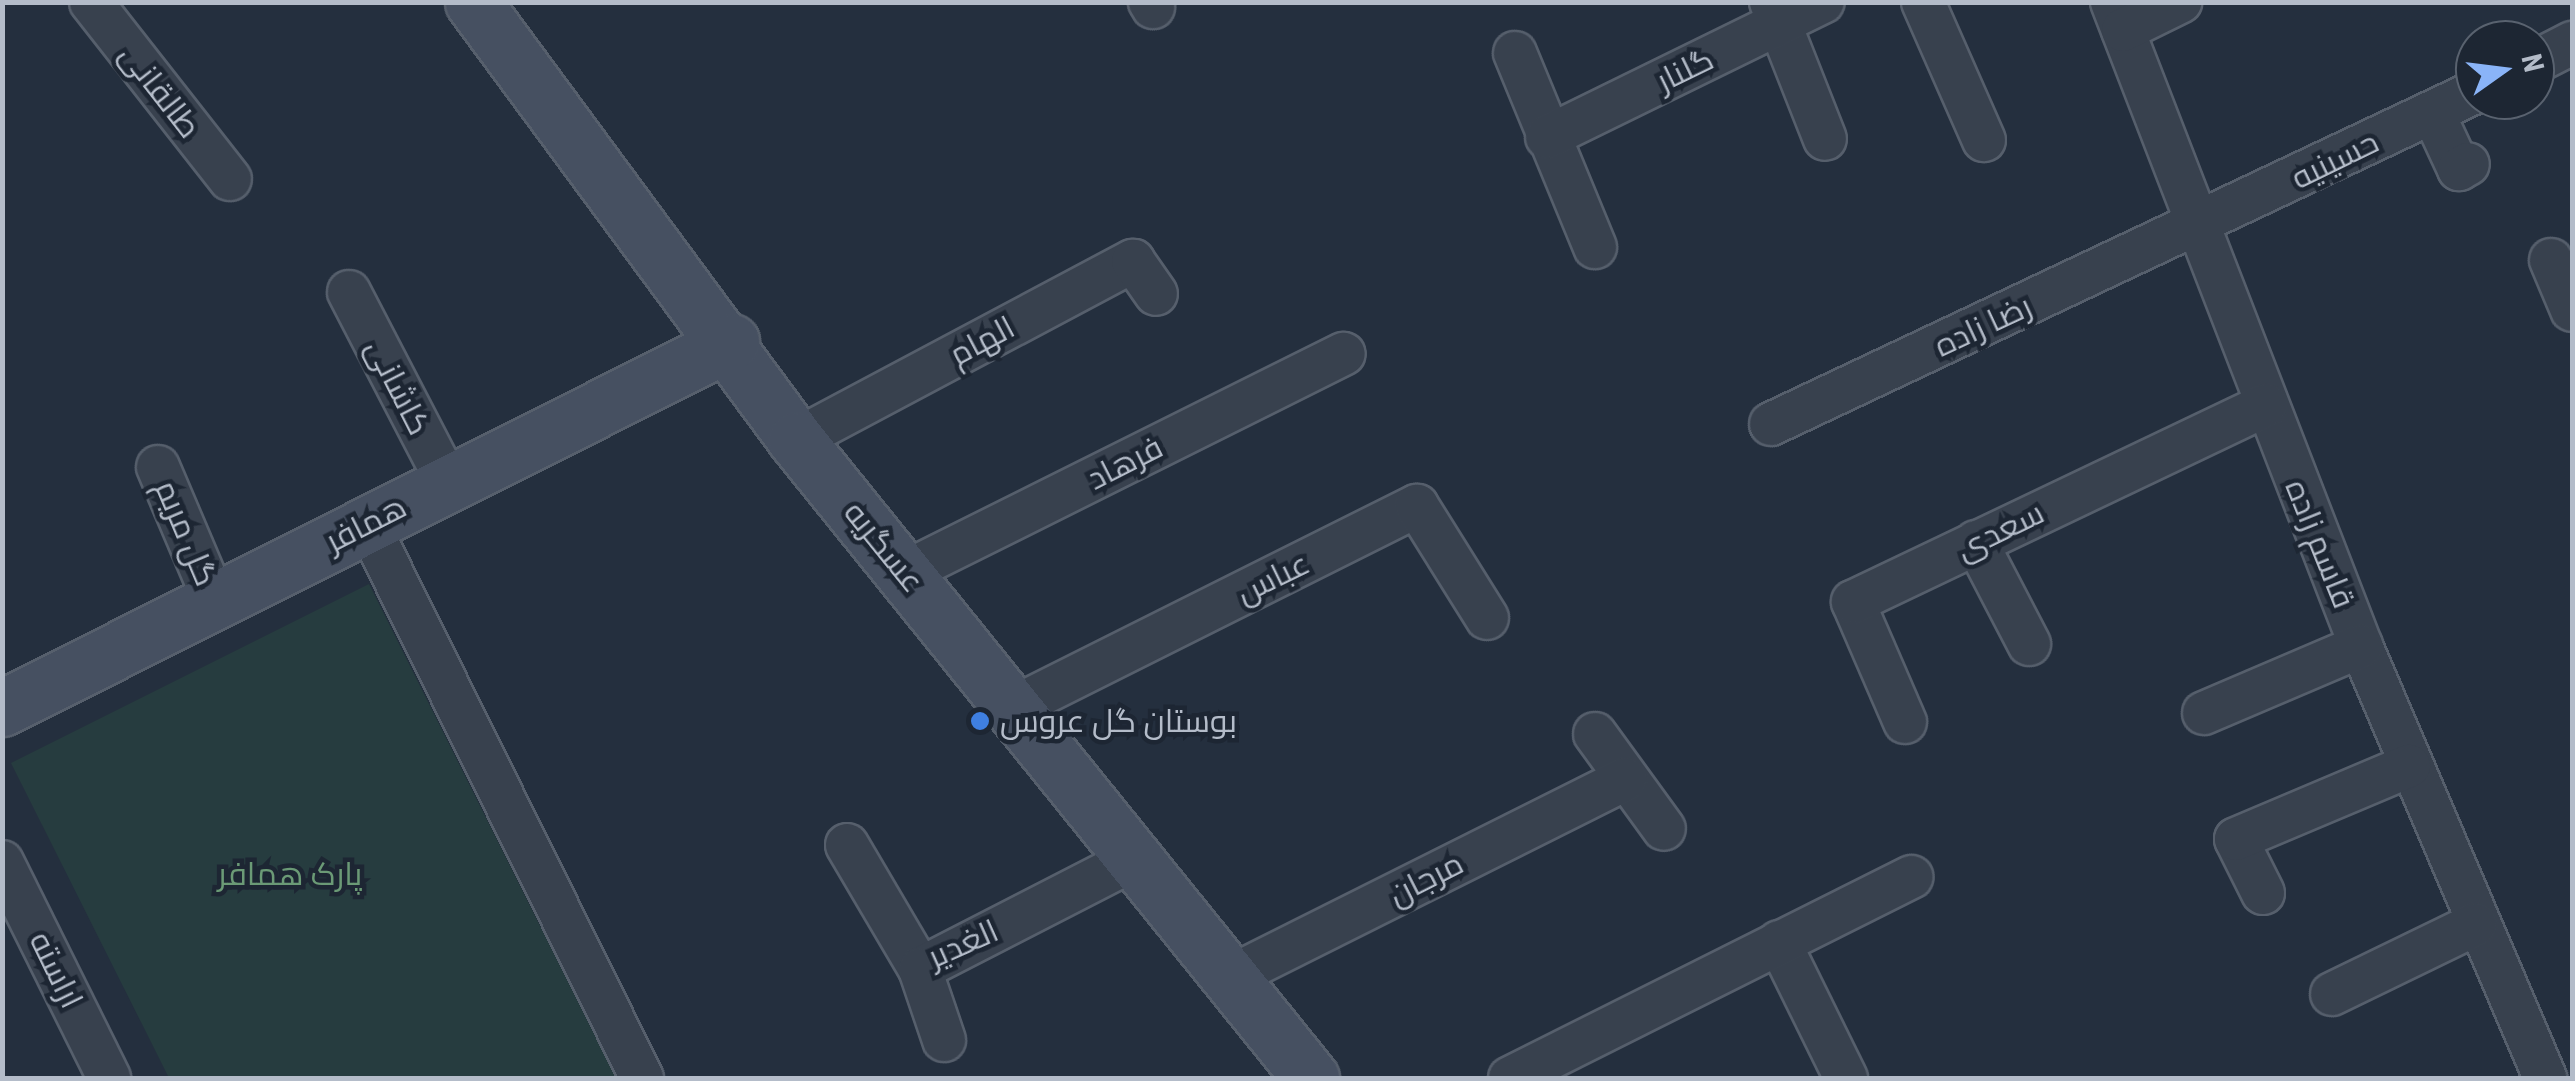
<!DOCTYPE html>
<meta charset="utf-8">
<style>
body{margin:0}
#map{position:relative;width:2575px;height:1081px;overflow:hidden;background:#242f3e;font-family:"Roboto Condensed",Cairo,sans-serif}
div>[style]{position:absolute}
.green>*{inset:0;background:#263c3f}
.roads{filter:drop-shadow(2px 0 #565f6c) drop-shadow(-2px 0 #565f6c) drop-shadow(0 2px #565f6c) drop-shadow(0 -2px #565f6c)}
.street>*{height:42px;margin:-21px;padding:0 21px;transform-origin:21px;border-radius:21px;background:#38414e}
.secondary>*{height:55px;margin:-27.5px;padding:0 27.5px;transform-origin:27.5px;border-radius:27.5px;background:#465061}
.dots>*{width:28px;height:28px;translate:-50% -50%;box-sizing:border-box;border:5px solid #1d2633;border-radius:50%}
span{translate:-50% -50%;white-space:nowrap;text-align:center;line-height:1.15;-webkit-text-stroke:9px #1d2633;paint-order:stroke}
.street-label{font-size:32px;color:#b4bcc9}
.poi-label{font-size:32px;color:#b4bcc9}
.left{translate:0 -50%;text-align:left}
.park-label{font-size:32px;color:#6b9a76}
.frame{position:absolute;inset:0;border:5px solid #b4bcc9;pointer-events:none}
.north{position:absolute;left:2455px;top:20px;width:100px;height:100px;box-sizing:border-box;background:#1d2633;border:2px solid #59626f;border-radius:50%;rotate:76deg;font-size:28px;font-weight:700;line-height:40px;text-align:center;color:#b4bcc9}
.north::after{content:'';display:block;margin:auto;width:35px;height:45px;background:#8ab4f8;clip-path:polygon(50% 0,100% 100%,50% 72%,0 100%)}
</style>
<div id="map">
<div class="green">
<div style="clip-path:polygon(369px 584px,616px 1078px,169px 1078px,11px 763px)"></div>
</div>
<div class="roads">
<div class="street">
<div style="left:91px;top:2px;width:225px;rotate:51.9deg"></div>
<div style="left:1150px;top:2px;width:6px;rotate:59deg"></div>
<div style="left:1771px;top:2px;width:147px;rotate:68.5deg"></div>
<div style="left:1923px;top:2px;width:151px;rotate:66.2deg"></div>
<div style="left:2112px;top:2px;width:690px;rotate:68.86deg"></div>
<div style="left:2361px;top:646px;width:470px;rotate:66.9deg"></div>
<div style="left:2123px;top:30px;width:64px;rotate:-26.2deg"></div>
<div style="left:1515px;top:53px;width:210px;rotate:67.6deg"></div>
<div style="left:2535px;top:62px;width:42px;rotate:-27.2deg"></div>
<div style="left:2433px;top:113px;width:62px;rotate:65.1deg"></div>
<div style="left:2459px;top:169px;width:10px;rotate:-29deg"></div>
<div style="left:1547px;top:137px;width:307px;rotate:-26.1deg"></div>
<div style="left:2551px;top:260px;width:54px;rotate:67.2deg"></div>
<div style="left:349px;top:292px;width:213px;rotate:62.6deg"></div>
<div style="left:1771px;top:424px;width:778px;rotate:-25.25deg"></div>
<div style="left:796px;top:440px;width:382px;rotate:-28deg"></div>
<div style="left:1133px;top:261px;width:40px;rotate:55.1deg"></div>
<div style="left:158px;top:467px;width:143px;rotate:67deg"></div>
<div style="left:368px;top:525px;width:617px;rotate:63.64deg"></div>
<div style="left:1976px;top:542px;width:115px;rotate:62.5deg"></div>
<div style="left:906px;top:572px;width:489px;rotate:-26.5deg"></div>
<div style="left:1011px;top:709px;width:454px;rotate:-26.6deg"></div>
<div style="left:1417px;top:506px;width:132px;rotate:58deg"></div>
<div style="left:2204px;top:713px;width:171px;rotate:-23.1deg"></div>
<div style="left:1905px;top:722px;width:131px;rotate:-113.4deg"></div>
<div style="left:1853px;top:602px;width:458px;rotate:-25.5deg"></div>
<div style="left:1595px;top:734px;width:117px;rotate:54deg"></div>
<div style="left:847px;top:845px;width:144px;rotate:59.5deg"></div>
<div style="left:920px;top:969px;width:238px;rotate:-27.2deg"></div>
<div style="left:2px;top:862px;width:241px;rotate:63.6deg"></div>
<div style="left:2263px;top:893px;width:60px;rotate:-116.6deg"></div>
<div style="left:2236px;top:839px;width:188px;rotate:-22.9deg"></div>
<div style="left:1779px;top:942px;width:152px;rotate:63.8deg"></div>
<div style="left:920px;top:969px;width:75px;rotate:71.3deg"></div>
<div style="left:1226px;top:979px;width:447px;rotate:-26.6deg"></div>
<div style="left:2332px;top:994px;width:160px;rotate:-25.9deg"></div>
<div style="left:1510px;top:1078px;width:449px;rotate:-26.6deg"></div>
</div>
<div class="secondary">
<div style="left:473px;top:2px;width:544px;rotate:53.59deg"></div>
<div style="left:796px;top:440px;width:820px;rotate:51.09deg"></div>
<div style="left:2px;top:708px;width:816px;rotate:-26.66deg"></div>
</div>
</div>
<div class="dots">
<div style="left:980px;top:721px;background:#3f7fe0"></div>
</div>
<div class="street-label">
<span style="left:1685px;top:70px;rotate:-26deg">گلنار</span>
<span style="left:160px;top:91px;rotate:52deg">طالقانی</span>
<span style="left:2335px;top:160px;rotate:-26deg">حسینیه</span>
<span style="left:1983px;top:326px;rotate:-25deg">رضا زاده</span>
<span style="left:982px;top:341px;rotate:-28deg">الهام</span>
<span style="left:398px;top:387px;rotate:63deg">کاشانی</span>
<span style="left:1125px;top:463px;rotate:-27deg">فرهاد</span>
<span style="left:366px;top:524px;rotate:-27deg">همافر</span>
<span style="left:2000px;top:531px;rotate:-26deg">سعدی</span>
<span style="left:186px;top:533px;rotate:67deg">گل مریم</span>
<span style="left:2320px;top:544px;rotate:68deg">قاسم زاده</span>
<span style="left:884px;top:547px;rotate:51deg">عسگریه</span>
<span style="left:1273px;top:578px;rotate:-26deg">عباس</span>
<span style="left:1426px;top:879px;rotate:-27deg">مرجان</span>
<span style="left:963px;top:944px;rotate:-24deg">الغدیر</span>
<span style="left:56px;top:970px;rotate:64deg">اراسته</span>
</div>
<div class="poi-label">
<span class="left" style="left:1000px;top:721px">بوستان گل عروس</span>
</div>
<div class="park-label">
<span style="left:290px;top:874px">پارک همافر</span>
</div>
<div class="frame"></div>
<div class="north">N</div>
</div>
